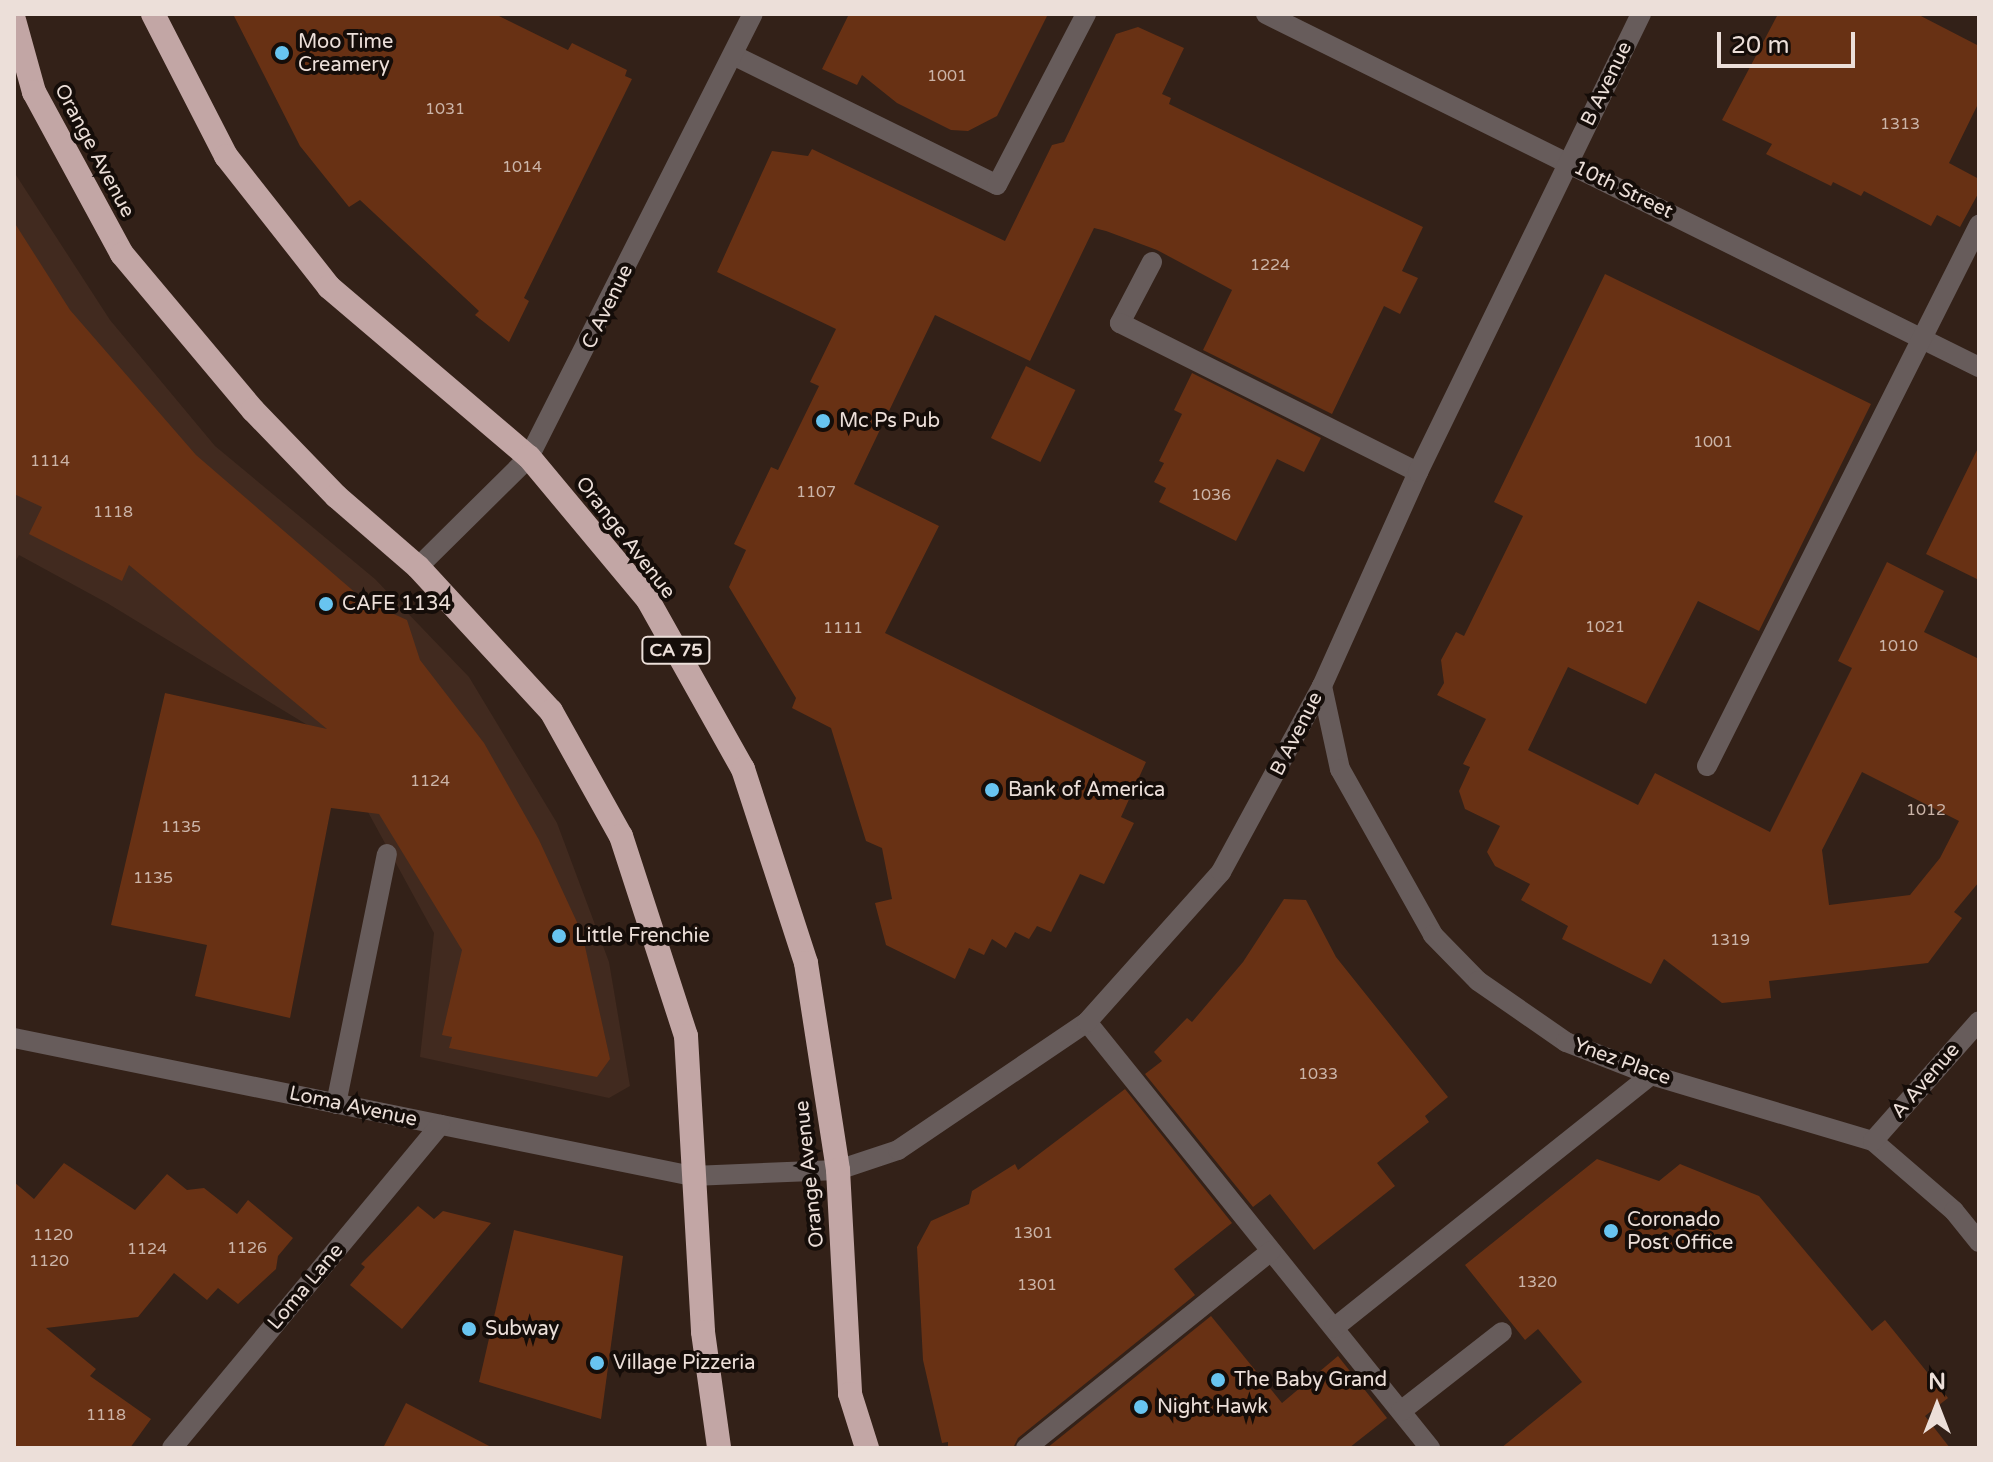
<!DOCTYPE html>
<style>
body{margin:0}
#map{position:relative;width:1993px;height:1462px;overflow:hidden;background:#332118;font-family:"Varela Round",sans-serif}
div>[style]{position:absolute}
.built>*{inset:0;background:#412a1f}
.building>*{inset:0;background:#683114;transform-origin:0 0}
.minor>*{height:20px;margin:-10px;padding:0 10px;transform-origin:10px;border-radius:10px;background:#675c5b}
.highway>*{height:24px;margin:-12px;padding:0 12px;transform-origin:12px;border-radius:12px;background:#c2a6a5}
.dots>*{width:22px;height:22px;translate:-50% -50%;box-sizing:border-box;border:4px solid #150d09;border-radius:50%}
span{translate:-50% -50%;white-space:nowrap;text-align:center;line-height:1.15;-webkit-text-stroke:8px #150d09;paint-order:stroke}
.number-label{font-size:16px;color:#cbb4a8}
.number-label span{-webkit-text-stroke-width:0}
.shield-label span{padding:2px 6px;background:#150d09;border:2px solid;border-radius:6px;-webkit-text-stroke-width:0}
.shield-label{font-size:18px;color:#ecdfd9;font-weight:700}
.poi-label{font-size:20px;color:#ecdfd9}
.left{translate:0 -50%;text-align:left}
.street-label{font-size:20px;color:#ecdfd9}
.frame{position:absolute;inset:0;border:16px solid #ecdfd9;pointer-events:none}
.north{position:absolute;left:1897px;top:1366px;width:80px;height:80px;-webkit-text-stroke:6px #150d09;paint-order:stroke;rotate:0deg;font-size:22px;font-weight:700;line-height:32px;text-align:center;color:#ecdfd9}
.north::after{content:'';display:block;margin:auto;width:28px;height:36px;background:#ecdfd9;clip-path:polygon(50% 0,100% 100%,50% 72%,0 100%)}
.scale{position:absolute;left:1717px;top:32px;width:138px;height:36px;box-sizing:border-box;border:4px solid #ecdfd9;border-top:0;padding-left:10px;font-size:24px;line-height:28px;white-space:nowrap;color:#ecdfd9;-webkit-text-stroke:6px #150d09;paint-order:stroke}
</style>
<div id="map">
<div class="built">
<div style="clip-path:polygon(14px 172px,110px 320px,215px 446px,375px 579px,469px 677px,557px 823px,609px 962px,630px 1086px,609px 1098px,420px 1057px,434px 933px,327px 737px,107px 603px,19px 555px,14px 564px)"></div>
</div>
<div class="building">
<div style="clip-path:polygon(233px 14px,495px 14px,568px 50px,572px 43px,627px 70px,625px 76px,632px 79px,524px 298px,529px 301px,509px 342px,475px 315px,479px 311px,360px 200px,349px 207px,300px 146px)"></div>
<div style="clip-path:polygon(849px 14px,1048px 14px,997px 116px,968px 131px,951px 130px,897px 103px,862px 75px,857px 85px,822px 69px)"></div>
<div style="clip-path:polygon(1778px 14px,1917px 14px,1979px 46px,1979px 102px,1949px 163px,1979px 179px,1979px 192px,1960px 227px,1937px 215px,1931px 226px,1864px 191px,1861px 196px,1833px 182px,1831px 186px,1766px 154px,1772px 144px,1722px 120px)"></div>
<div style="clip-path:polygon(1138px 27px,1184px 48px,1162px 94px,1171px 98px,1169px 104px,1423px 227px,1402px 271px,1418px 278px,1400px 314px,1384px 306px,1332px 414px,1203px 350px,1232px 290px,1157px 250px,1106px 231px,1094px 228px,1030px 361px,935px 315px,854px 484px,939px 526px,885px 633px,1146px 762px,1121px 817px,1134px 823px,1104px 884px,1080px 874px,1051px 932px,1037px 926px,1029px 939px,1015px 932px,1006px 948px,992px 939px,984px 955px,969px 948px,955px 979px,886px 945px,875px 903px,892px 899px,882px 848px,866px 841px,831px 728px,792px 708px,796px 698px,729px 587px,746px 550px,734px 544px,771px 467px,778px 470px,819px 386px,810px 382px,836px 329px,717px 272px,772px 151px,808px 156px,812px 149px,1005px 241px,1052px 145px,1064px 142px,1116px 34px)"></div>
<div style="clip-path:polygon(14px 222px,70px 310px,196px 455px,365px 601px,407px 620px,420px 660px,484px 743px,539px 840px,582px 933px,610px 1059px,597px 1077px,449px 1048px,452px 1037px,442px 1035px,462px 950px,379px 814px,331px 808px,290px 1018px,195px 996px,207px 945px,111px 925px,165px 693px,327px 729px,129px 565px,122px 581px,29px 534px,42px 507px,14px 494px)"></div>
<div style="clip-path:polygon(evenodd,1605px 274px,1871px 404px,1759px 631px,1698px 601px,1646px 704px,1568px 667px,1528px 750px,1638px 805px,1655px 773px,1770px 832px,1852px 668px,1838px 661px,1887px 562px,1944px 591px,1924px 632px,1979px 659px,1979px 882px,1954px 912px,1962px 918px,1928px 963px,1769px 981px,1771px 998px,1722px 1003px,1664px 959px,1651px 984px,1562px 939px,1568px 926px,1521px 900px,1530px 884px,1495px 866px,1487px 852px,1500px 826px,1465px 809px,1459px 791px,1470px 767px,1463px 764px,1486px 719px,1437px 695px,1444px 683px,1441px 660px,1456px 632px,1464px 636px,1523px 516px,1494px 502px,1605px 274px,1862px 772px,1959px 821px,1940px 858px,1910px 895px,1829px 905px,1822px 850px,1862px 772px)"></div>
<div style="left:1026px;top:366px;width:55px;height:80px;rotate:26deg"></div>
<div style="clip-path:polygon(1192px 373px,1321px 438px,1304px 472px,1277px 459px,1236px 541px,1159px 502px,1166px 488px,1154px 482px,1164px 463px,1159px 461px,1182px 414px,1174px 410px)"></div>
<div style="clip-path:polygon(1979px 446px,1979px 580px,1926px 554px)"></div>
<div style="clip-path:polygon(1284px 899px,1306px 900px,1336px 957px,1448px 1097px,1425px 1116px,1429px 1122px,1377px 1163px,1395px 1186px,1314px 1250px,1270px 1194px,1253px 1207px,1145px 1074px,1162px 1061px,1154px 1052px,1187px 1018px,1192px 1022px,1243px 962px)"></div>
<div style="clip-path:polygon(1125px 1089px,1232px 1223px,1174px 1269px,1195px 1295px,1018px 1438px,1013px 1448px,948px 1448px,948px 1442px,942px 1443px,923px 1360px,917px 1247px,931px 1221px,969px 1204px,972px 1191px,1015px 1164px,1018px 1170px)"></div>
<div style="clip-path:polygon(1597px 1159px,1659px 1181px,1680px 1164px,1759px 1196px,1872px 1331px,1885px 1320px,1948px 1398px,1925px 1416px,1950px 1448px,1501px 1448px,1582px 1382px,1538px 1329px,1525px 1340px,1465px 1265px)"></div>
<div style="clip-path:polygon(64px 1163px,135px 1210px,167px 1174px,187px 1190px,204px 1188px,237px 1214px,248px 1200px,293px 1238px,278px 1256px,276px 1269px,238px 1304px,218px 1288px,207px 1300px,174px 1273px,138px 1317px,46px 1328px,96px 1369px,90px 1376px,151px 1419px,130px 1448px,14px 1448px,14px 1182px,34px 1199px)"></div>
<div style="clip-path:polygon(418px 1206px,434px 1219px,443px 1211px,491px 1223px,402px 1329px,350px 1285px,365px 1267px,361px 1264px)"></div>
<div style="clip-path:polygon(514px 1230px,623px 1256px,601px 1419px,479px 1382px)"></div>
<div style="clip-path:polygon(1211px 1316px,1282px 1403px,1338px 1356px,1387px 1418px,1349px 1448px,1047px 1448px)"></div>
<div style="clip-path:polygon(406px 1403px,493px 1448px,383px 1448px)"></div>
</div>
<div class="minor">
<div style="left:1266px;top:14px;width:796px;rotate:26.34deg"></div>
<div style="left:733px;top:55px;width:294px;rotate:26.2deg"></div>
<div style="left:997px;top:185px;width:193px;rotate:-62.5deg"></div>
<div style="left:1152px;top:262px;width:69px;rotate:117.7deg"></div>
<div style="left:1120px;top:323px;width:333px;rotate:26.6deg"></div>
<div style="left:418px;top:567px;width:156px;rotate:-44.7deg"></div>
<div style="left:529px;top:457px;width:496px;rotate:-63.2deg"></div>
<div style="left:1322px;top:686px;width:85px;rotate:77.8deg"></div>
<div style="left:1340px;top:769px;width:190px;rotate:60.7deg"></div>
<div style="left:1433px;top:935px;width:64px;rotate:45.6deg"></div>
<div style="left:1478px;top:981px;width:107px;rotate:34.7deg"></div>
<div style="left:1566px;top:1042px;width:91px;rotate:21.2deg"></div>
<div style="left:1651px;top:1075px;width:232px;rotate:16.6deg"></div>
<div style="left:1873px;top:1141px;width:107px;rotate:40.8deg"></div>
<div style="left:1954px;top:1211px;width:40px;rotate:51deg"></div>
<div style="left:1707px;top:766px;width:606px;rotate:-63.31deg"></div>
<div style="left:1087px;top:1022px;width:547px;rotate:51.16deg"></div>
<div style="left:14px;top:1038px;width:692px;rotate:11.5deg"></div>
<div style="left:692px;top:1176px;width:146px;rotate:-2.4deg"></div>
<div style="left:838px;top:1170px;width:63px;rotate:-18.4deg"></div>
<div style="left:898px;top:1150px;width:228px;rotate:-34.1deg"></div>
<div style="left:1087px;top:1022px;width:201px;rotate:-48.2deg"></div>
<div style="left:1221px;top:872px;width:212px;rotate:-61.5deg"></div>
<div style="left:1322px;top:686px;width:235px;rotate:-65.8deg"></div>
<div style="left:1418px;top:472px;width:509px;rotate:-64.04deg"></div>
<div style="left:336px;top:1104px;width:255px;rotate:-78.5deg"></div>
<div style="left:1873px;top:1141px;width:160px;rotate:-48.5deg"></div>
<div style="left:1334px;top:1328px;width:406px;rotate:-38.6deg"></div>
<div style="left:1401px;top:1411px;width:128px;rotate:-38deg"></div>
<div style="left:172px;top:1448px;width:420px;rotate:-50.3deg"></div>
<div style="left:1026px;top:1448px;width:314px;rotate:-38.8deg"></div>
</div>
<div class="highway">
<div style="left:153px;top:14px;width:160px;rotate:62.8deg"></div>
<div style="left:226px;top:156px;width:167px;rotate:51.8deg"></div>
<div style="left:329px;top:287px;width:262px;rotate:40.4deg"></div>
<div style="left:529px;top:457px;width:186px;rotate:50.2deg"></div>
<div style="left:648px;top:600px;width:194px;rotate:60.7deg"></div>
<div style="left:743px;top:769px;width:204px;rotate:72deg"></div>
<div style="left:806px;top:963px;width:209px;rotate:81.2deg"></div>
<div style="left:838px;top:1170px;width:224px;rotate:86.9deg"></div>
<div style="left:850px;top:1394px;width:57px;rotate:72.5deg"></div>
<div style="left:14px;top:20px;width:75px;rotate:74.5deg"></div>
<div style="left:34px;top:92px;width:184px;rotate:61.5deg"></div>
<div style="left:122px;top:254px;width:204px;rotate:50deg"></div>
<div style="left:253px;top:410px;width:120px;rotate:46deg"></div>
<div style="left:336px;top:496px;width:108px;rotate:40.9deg"></div>
<div style="left:418px;top:567px;width:196px;rotate:47.3deg"></div>
<div style="left:551px;top:711px;width:143px;rotate:60.8deg"></div>
<div style="left:621px;top:836px;width:210px;rotate:72deg"></div>
<div style="left:686px;top:1036px;width:296px;rotate:86.7deg"></div>
<div style="left:703px;top:1332px;width:117px;rotate:82.1deg"></div>
</div>
<div class="dots">
<div style="left:282px;top:53px;background:#68c4f0"></div>
<div style="left:823px;top:421px;background:#68c4f0"></div>
<div style="left:326px;top:604px;background:#68c4f0"></div>
<div style="left:992px;top:790px;background:#68c4f0"></div>
<div style="left:559px;top:936px;background:#68c4f0"></div>
<div style="left:1611px;top:1231px;background:#68c4f0"></div>
<div style="left:469px;top:1329px;background:#68c4f0"></div>
<div style="left:597px;top:1363px;background:#68c4f0"></div>
<div style="left:1218px;top:1380px;background:#68c4f0"></div>
<div style="left:1141px;top:1407px;background:#68c4f0"></div>
</div>
<div class="number-label">
<span style="left:947px;top:76px">1001</span>
<span style="left:445px;top:109px">1031</span>
<span style="left:1900px;top:124px">1313</span>
<span style="left:522px;top:167px">1014</span>
<span style="left:1270px;top:265px">1224</span>
<span style="left:1713px;top:442px">1001</span>
<span style="left:50px;top:461px">1114</span>
<span style="left:816px;top:492px">1107</span>
<span style="left:1211px;top:495px">1036</span>
<span style="left:113px;top:512px">1118</span>
<span style="left:1605px;top:627px">1021</span>
<span style="left:843px;top:628px">1111</span>
<span style="left:1898px;top:646px">1010</span>
<span style="left:430px;top:781px">1124</span>
<span style="left:1926px;top:810px">1012</span>
<span style="left:181px;top:827px">1135</span>
<span style="left:153px;top:878px">1135</span>
<span style="left:1730px;top:940px">1319</span>
<span style="left:1318px;top:1074px">1033</span>
<span style="left:1033px;top:1233px">1301</span>
<span style="left:53px;top:1235px">1120</span>
<span style="left:247px;top:1248px">1126</span>
<span style="left:147px;top:1249px">1124</span>
<span style="left:49px;top:1261px">1120</span>
<span style="left:1537px;top:1282px">1320</span>
<span style="left:1037px;top:1285px">1301</span>
<span style="left:106px;top:1415px">1118</span>
</div>
<div class="shield-label">
<span style="left:676px;top:650px">CA 75</span>
</div>
<div class="poi-label">
<span class="left" style="left:298px;top:54px">Moo Time<br>Creamery</span>
<span class="left" style="left:839px;top:421px">Mc Ps Pub</span>
<span class="left" style="left:342px;top:604px">CAFE 1134</span>
<span class="left" style="left:1008px;top:790px">Bank of America</span>
<span class="left" style="left:575px;top:936px">Little Frenchie</span>
<span class="left" style="left:1627px;top:1232px">Coronado<br>Post Office</span>
<span class="left" style="left:485px;top:1329px">Subway</span>
<span class="left" style="left:613px;top:1363px">Village Pizzeria</span>
<span class="left" style="left:1234px;top:1380px">The Baby Grand</span>
<span class="left" style="left:1157px;top:1407px">Night Hawk</span>
</div>
<div class="street-label">
<span style="left:1607px;top:84px;rotate:-64deg">B Avenue</span>
<span style="left:94px;top:151px;rotate:62deg">Orange Avenue</span>
<span style="left:1623px;top:190px;rotate:26deg">10th Street</span>
<span style="left:608px;top:307px;rotate:-64deg">C Avenue</span>
<span style="left:625px;top:538px;rotate:52deg">Orange Avenue</span>
<span style="left:1297px;top:734px;rotate:-63deg">B Avenue</span>
<span style="left:1622px;top:1062px;rotate:20deg">Ynez Place</span>
<span style="left:1926px;top:1081px;rotate:-49deg">A Avenue</span>
<span style="left:353px;top:1107px;rotate:12deg">Loma Avenue</span>
<span style="left:810px;top:1174px;rotate:-96deg">Orange Avenue</span>
<span style="left:306px;top:1287px;rotate:-50deg">Loma Lane</span>
</div>
<div class="frame"></div>
<div class="north">N</div>
<div class="scale">20 m</div>
</div>
